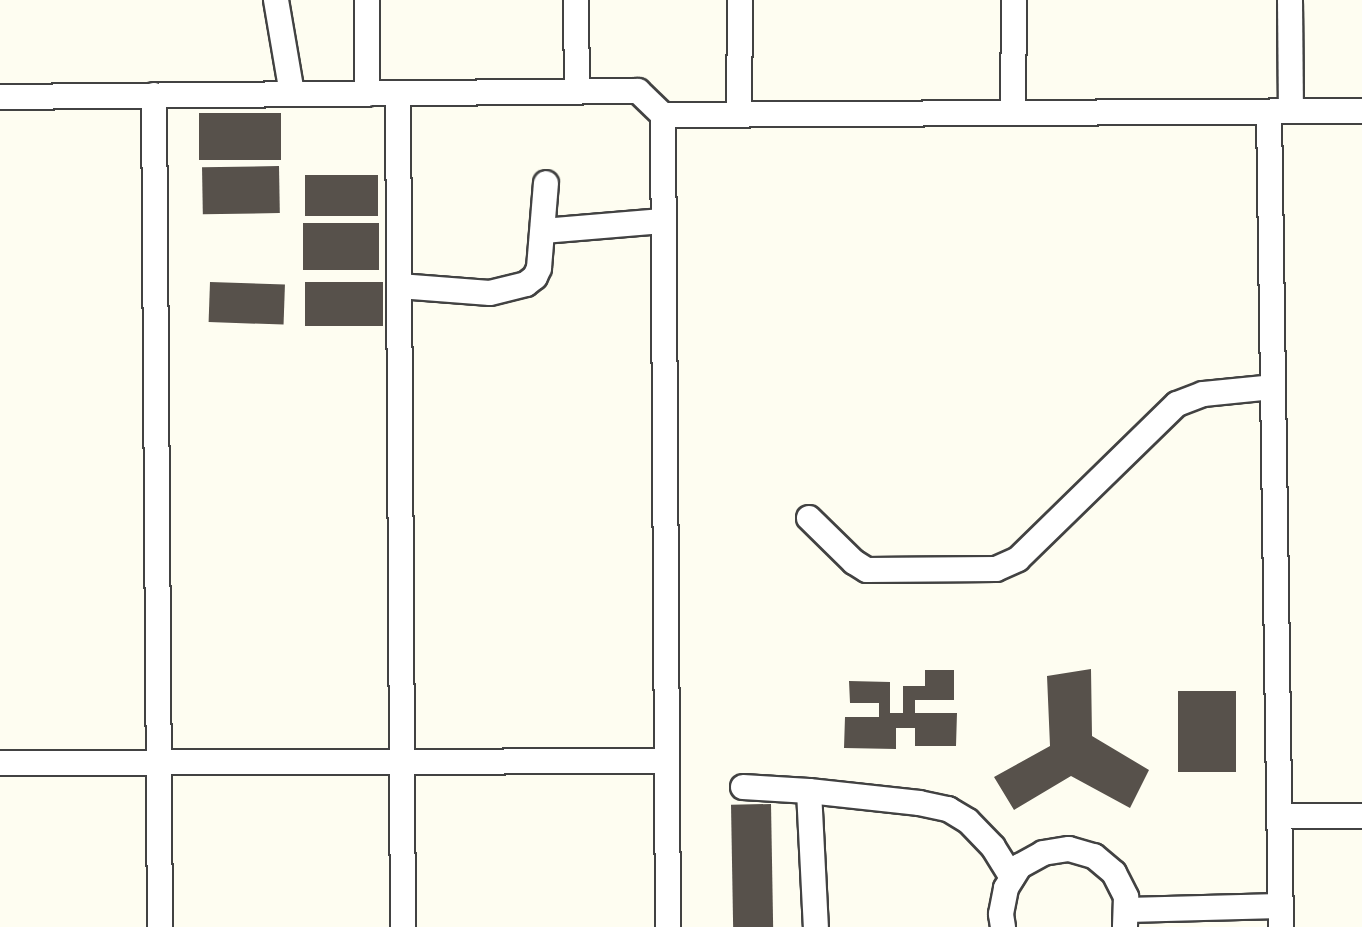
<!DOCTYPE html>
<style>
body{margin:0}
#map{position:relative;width:1362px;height:927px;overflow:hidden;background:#fefdf1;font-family:"Source Serif 4",serif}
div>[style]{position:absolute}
.building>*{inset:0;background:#57514b;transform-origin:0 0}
.roads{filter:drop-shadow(2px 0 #424242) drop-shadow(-2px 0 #424242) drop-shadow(0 2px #424242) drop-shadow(0 -2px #424242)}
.minor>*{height:24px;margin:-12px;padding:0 12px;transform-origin:12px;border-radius:12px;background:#fff}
span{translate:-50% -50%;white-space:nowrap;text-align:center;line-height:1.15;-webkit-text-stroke:6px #fff;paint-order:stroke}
</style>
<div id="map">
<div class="building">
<div style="left:199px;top:113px;width:82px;height:47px"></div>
<div style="left:279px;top:166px;width:47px;height:77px;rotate:89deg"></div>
<div style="left:305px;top:175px;width:73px;height:41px"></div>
<div style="left:303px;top:223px;width:76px;height:47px"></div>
<div style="left:210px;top:282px;width:75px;height:40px;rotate:2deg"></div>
<div style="left:305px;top:282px;width:78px;height:44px"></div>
<div style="clip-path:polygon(1091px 669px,1092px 736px,1149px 770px,1130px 808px,1071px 776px,1014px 810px,994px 777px,1050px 746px,1047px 676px)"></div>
<div style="clip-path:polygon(925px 670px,954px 670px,954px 700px,915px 700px,915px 713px,957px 713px,956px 746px,915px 746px,915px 728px,896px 728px,896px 749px,844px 748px,845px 717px,879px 717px,879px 703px,850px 703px,849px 681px,890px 682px,890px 713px,903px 713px,903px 686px,925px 686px)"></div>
<div style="left:1178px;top:691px;width:58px;height:81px"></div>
<div style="left:771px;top:804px;width:123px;height:40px;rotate:89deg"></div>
</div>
<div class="roads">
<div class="minor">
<div style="left:276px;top:0;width:95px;rotate:80.3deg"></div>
<div style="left:367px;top:0;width:94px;rotate:90deg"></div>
<div style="left:576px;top:0;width:92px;rotate:89.4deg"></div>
<div style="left:1290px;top:0;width:111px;rotate:89.5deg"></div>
<div style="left:398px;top:93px;width:834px;rotate:89.66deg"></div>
<div style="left:154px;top:95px;width:832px;rotate:89.59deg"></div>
<div style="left:0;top:97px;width:638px;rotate:-0.54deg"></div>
<div style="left:638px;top:91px;width:35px;rotate:44deg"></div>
<div style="left:663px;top:115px;width:699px;rotate:-0.33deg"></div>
<div style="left:1269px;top:112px;width:815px;rotate:89.16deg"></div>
<div style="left:1013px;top:113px;width:113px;rotate:-89.5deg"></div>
<div style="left:663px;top:115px;width:812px;rotate:89.65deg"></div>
<div style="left:739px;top:115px;width:115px;rotate:-89.5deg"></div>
<div style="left:543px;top:231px;width:120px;rotate:-4.8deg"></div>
<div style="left:399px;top:286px;width:91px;rotate:4.4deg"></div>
<div style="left:490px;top:293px;width:37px;rotate:-14deg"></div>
<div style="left:526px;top:284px;width:11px;rotate:-38deg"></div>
<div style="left:535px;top:277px;width:10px;rotate:-66deg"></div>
<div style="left:539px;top:268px;width:85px;rotate:-85.3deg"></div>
<div style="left:809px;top:518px;width:63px;rotate:44.4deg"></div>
<div style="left:854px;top:562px;width:15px;rotate:32deg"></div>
<div style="left:867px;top:570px;width:129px;rotate:-0.4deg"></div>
<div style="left:996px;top:569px;width:24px;rotate:-24deg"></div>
<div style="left:1018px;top:559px;width:222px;rotate:-44.3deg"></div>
<div style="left:1177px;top:404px;width:28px;rotate:-21deg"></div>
<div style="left:1203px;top:394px;width:70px;rotate:-5.7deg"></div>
<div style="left:0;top:763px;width:667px;rotate:-0.17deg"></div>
<div style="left:743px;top:787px;width:66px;rotate:3.5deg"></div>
<div style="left:809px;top:791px;width:111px;rotate:6.2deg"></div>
<div style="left:919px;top:803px;width:30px;rotate:12deg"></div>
<div style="left:948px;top:809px;width:23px;rotate:31deg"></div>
<div style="left:968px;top:821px;width:36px;rotate:46deg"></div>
<div style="left:993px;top:847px;width:36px;rotate:58deg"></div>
<div style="left:809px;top:791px;width:136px;rotate:87.1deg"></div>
<div style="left:1279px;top:816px;width:83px"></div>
<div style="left:1127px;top:910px;width:153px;rotate:-1.5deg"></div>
<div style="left:1003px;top:927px;width:13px;rotate:-99deg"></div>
<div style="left:1001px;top:914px;width:26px;rotate:-79deg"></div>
<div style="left:1006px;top:888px;width:26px;rotate:-58deg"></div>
<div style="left:1020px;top:866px;width:26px;rotate:-29deg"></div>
<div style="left:1043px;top:853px;width:26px;rotate:-9deg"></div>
<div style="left:1069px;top:849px;width:26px;rotate:16deg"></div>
<div style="left:1094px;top:856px;width:26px;rotate:40deg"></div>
<div style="left:1114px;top:873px;width:27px;rotate:63deg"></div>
<div style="left:1126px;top:897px;width:30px;rotate:92deg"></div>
</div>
</div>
</div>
